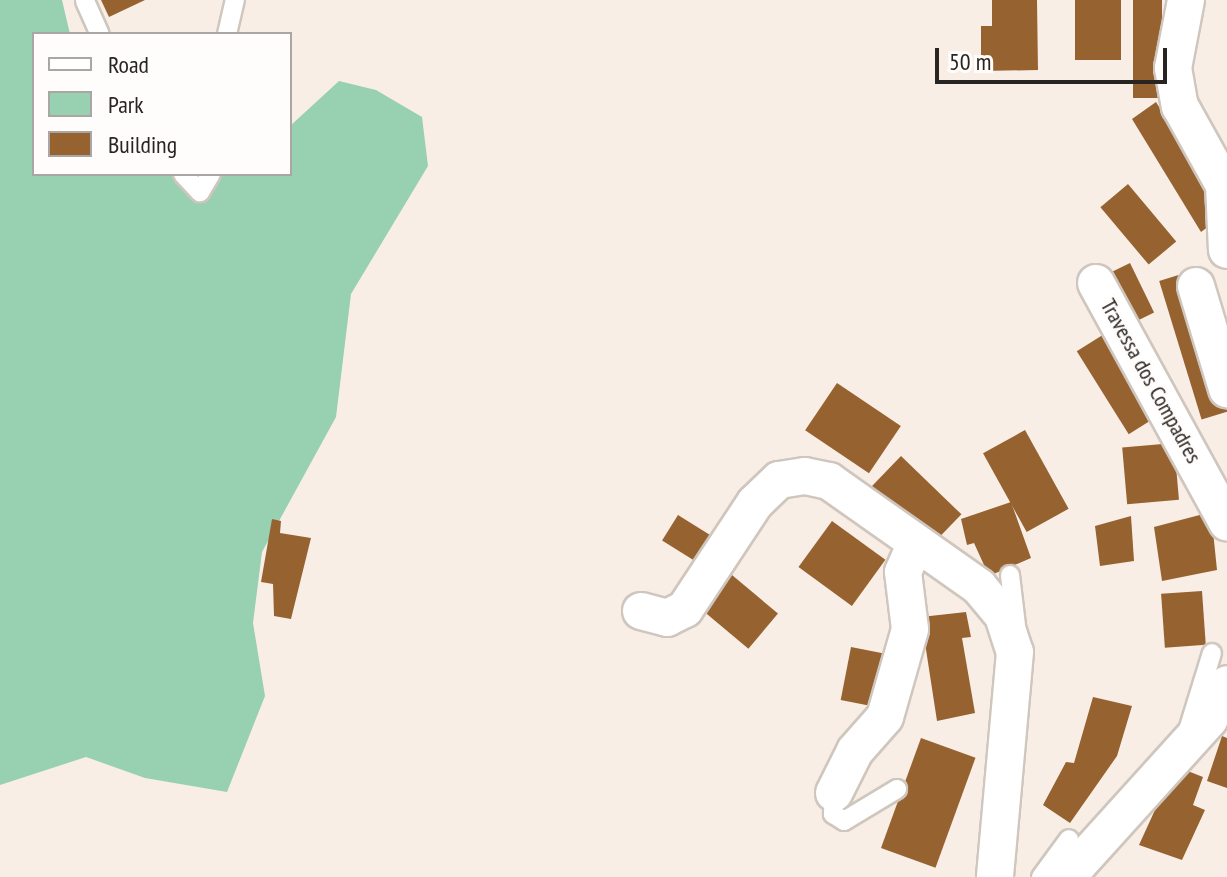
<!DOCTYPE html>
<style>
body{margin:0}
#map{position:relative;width:1227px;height:877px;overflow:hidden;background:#f8eee6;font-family:"PT Sans Narrow",sans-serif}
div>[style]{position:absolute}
.green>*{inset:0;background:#98d0b2}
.building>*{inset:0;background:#966330;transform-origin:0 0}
.roads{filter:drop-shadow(2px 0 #cfc6be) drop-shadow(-2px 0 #cfc6be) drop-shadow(0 2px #cfc6be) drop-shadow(0 -2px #cfc6be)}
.service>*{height:18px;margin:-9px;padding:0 9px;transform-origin:9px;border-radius:9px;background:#fff}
.minor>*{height:36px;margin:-18px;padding:0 18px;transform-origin:18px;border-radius:18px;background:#fff}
span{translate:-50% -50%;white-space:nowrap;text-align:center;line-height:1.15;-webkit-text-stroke:6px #fffdfb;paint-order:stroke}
.street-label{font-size:22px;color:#282421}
.legend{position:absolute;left:32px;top:32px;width:260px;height:144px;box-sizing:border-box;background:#fffdfb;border:2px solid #a9a6a4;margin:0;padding:10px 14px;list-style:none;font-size:24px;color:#282421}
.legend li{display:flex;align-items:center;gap:16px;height:40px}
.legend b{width:40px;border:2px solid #a9a6a4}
.scale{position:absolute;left:935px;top:48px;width:232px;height:36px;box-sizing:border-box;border:4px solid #282421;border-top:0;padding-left:10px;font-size:24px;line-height:28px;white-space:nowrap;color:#282421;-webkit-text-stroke:6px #fffdfb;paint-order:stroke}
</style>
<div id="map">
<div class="green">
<div style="clip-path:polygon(0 0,62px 0,70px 34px,34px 34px,34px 174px,290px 174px,290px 126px,339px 81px,376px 90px,422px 117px,428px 166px,351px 294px,336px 417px,262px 552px,253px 623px,265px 696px,227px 792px,145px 778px,86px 757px,0 785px)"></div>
</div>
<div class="building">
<div style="clip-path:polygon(101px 0,145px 0,109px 17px)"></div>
<div style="clip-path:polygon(992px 0,1037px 0,1038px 70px,981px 71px,981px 26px,992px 26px)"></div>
<div style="left:1075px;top:0;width:46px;height:60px"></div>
<div style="left:1133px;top:0;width:29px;height:98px"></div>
<div style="clip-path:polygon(1156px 102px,1216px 198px,1217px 220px,1201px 232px,1132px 119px)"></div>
<div style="left:1128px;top:184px;width:75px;height:36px;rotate:50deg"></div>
<div style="left:1130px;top:263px;width:55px;height:29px;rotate:64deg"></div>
<div style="left:1185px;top:273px;width:145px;height:27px;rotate:73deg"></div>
<div style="left:1109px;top:331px;width:98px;height:38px;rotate:58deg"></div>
<div style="left:837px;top:383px;width:77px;height:57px;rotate:34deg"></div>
<div style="left:1025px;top:430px;width:90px;height:48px;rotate:61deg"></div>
<div style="left:1174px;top:443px;width:57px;height:52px;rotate:85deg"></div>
<div style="left:901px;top:456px;width:84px;height:42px;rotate:44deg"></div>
<div style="clip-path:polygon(1011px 502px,1031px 558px,989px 576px,974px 543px,967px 545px,961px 519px)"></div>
<div style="clip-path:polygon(1211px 512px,1217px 570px,1162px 581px,1154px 527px)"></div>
<div style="left:678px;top:515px;width:51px;height:30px;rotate:32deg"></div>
<div style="clip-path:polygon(1131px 516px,1134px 561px,1100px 566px,1095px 526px)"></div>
<div style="clip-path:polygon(272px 519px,281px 521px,280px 533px,311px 538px,291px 619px,274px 616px,273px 584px,261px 582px)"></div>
<div style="left:832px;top:521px;width:66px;height:57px;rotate:36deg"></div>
<div style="left:732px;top:575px;width:60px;height:46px;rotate:40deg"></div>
<div style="left:1202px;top:591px;width:54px;height:41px;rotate:86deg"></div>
<div style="clip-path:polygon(966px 612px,971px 637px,962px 638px,975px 713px,937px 721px,921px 617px)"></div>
<div style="left:851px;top:647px;width:44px;height:54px;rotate:11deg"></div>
<div style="clip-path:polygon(1093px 697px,1132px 706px,1117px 756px,1070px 823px,1043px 805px,1066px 762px,1074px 763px)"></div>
<div style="clip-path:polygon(1222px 736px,1227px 738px,1227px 788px,1207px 781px)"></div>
<div style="left:921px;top:738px;width:58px;height:117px;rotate:20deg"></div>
<div style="clip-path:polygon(1175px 766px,1203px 777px,1193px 805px,1205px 810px,1182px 860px,1139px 845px)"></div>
</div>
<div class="roads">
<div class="service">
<div style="left:85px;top:1px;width:36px;rotate:66deg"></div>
<div style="left:227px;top:34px;width:35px;rotate:-77deg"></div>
<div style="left:183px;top:174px;width:25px;rotate:47deg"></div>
<div style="left:200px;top:192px;width:21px;rotate:-59deg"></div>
<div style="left:1010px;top:575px;width:50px;rotate:83.2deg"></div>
<div style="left:1185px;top:740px;width:91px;rotate:-72.8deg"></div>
<div style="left:834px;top:793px;width:21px;rotate:93deg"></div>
<div style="left:833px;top:814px;width:13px;rotate:32deg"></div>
<div style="left:844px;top:821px;width:62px;rotate:-31.1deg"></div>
<div style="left:1041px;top:877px;width:47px;rotate:-53.6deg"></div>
</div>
<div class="minor">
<div style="left:1186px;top:0;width:69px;rotate:100.8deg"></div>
<div style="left:1173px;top:68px;width:39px;rotate:80deg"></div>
<div style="left:1180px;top:106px;width:90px;rotate:60.9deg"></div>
<div style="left:1224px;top:185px;width:65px;rotate:87.4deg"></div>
<div style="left:1096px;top:283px;width:273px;rotate:61.3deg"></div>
<div style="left:1196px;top:286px;width:108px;rotate:73.2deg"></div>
<div style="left:641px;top:611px;width:27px;rotate:15deg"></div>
<div style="left:667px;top:618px;width:20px;rotate:-27deg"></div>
<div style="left:685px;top:609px;width:127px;rotate:-56.6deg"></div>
<div style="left:755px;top:503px;width:33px;rotate:-44deg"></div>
<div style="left:779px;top:480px;width:26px;rotate:-9deg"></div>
<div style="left:805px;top:476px;width:25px;rotate:12deg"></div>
<div style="left:829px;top:481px;width:184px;rotate:35.2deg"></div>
<div style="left:979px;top:587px;width:38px;rotate:50deg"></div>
<div style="left:1003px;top:616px;width:38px;rotate:72deg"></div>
<div style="left:1015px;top:652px;width:226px;rotate:95.1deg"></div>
<div style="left:834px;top:793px;width:47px;rotate:-63.4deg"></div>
<div style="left:855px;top:751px;width:45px;rotate:-48.6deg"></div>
<div style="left:885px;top:717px;width:91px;rotate:-74.1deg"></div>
<div style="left:910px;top:629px;width:57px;rotate:-97deg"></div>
<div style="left:903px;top:572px;width:27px;rotate:-66deg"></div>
<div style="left:1067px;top:877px;width:212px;rotate:-47.9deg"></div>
<div style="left:1209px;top:720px;width:40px;rotate:-63.4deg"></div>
</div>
</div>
<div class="street-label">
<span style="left:1151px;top:381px;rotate:61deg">Travessa dos Compadres</span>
</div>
<ul class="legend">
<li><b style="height:10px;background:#fff"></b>Road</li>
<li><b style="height:22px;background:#98d0b2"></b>Park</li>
<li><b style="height:22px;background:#966330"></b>Building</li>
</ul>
<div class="scale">50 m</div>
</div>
